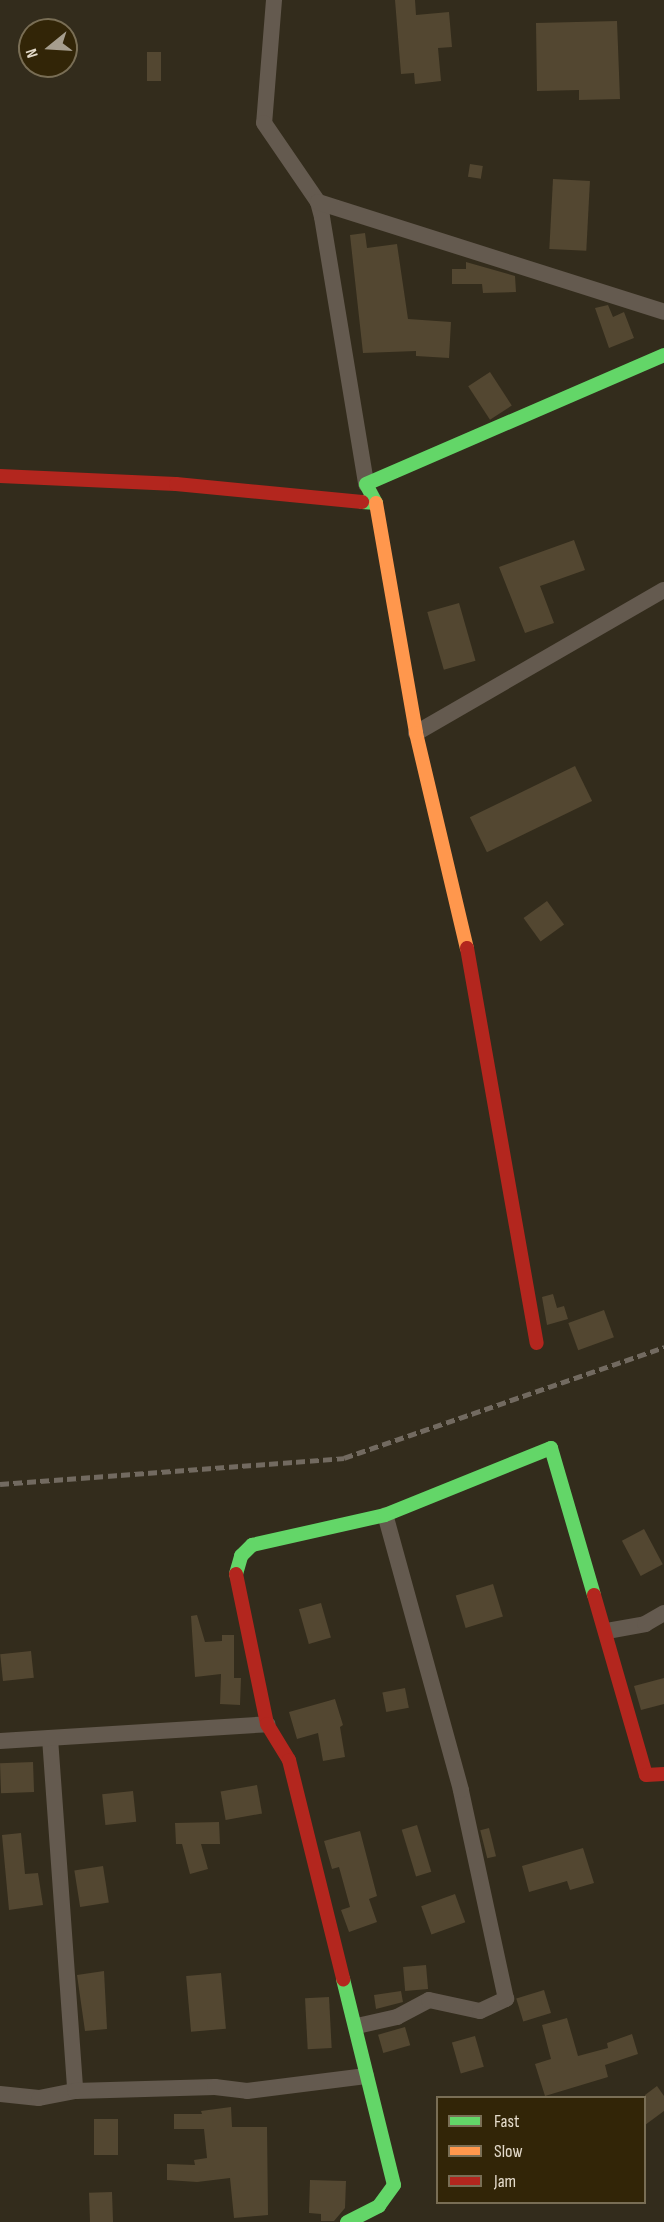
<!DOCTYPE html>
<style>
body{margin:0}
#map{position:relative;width:664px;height:2222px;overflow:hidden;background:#332c1c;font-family:"Sofia Sans Condensed",sans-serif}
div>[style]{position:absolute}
.building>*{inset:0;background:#534731;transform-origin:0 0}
.street>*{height:16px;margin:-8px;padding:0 8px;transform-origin:8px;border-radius:8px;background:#645a4f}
.fast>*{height:14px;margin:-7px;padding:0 7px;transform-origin:7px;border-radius:7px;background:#63d668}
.slow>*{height:14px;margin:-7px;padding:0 7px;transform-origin:7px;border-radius:7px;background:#ff974d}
.jam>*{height:14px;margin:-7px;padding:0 7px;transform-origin:7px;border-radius:7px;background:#b3261e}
.rail>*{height:4.5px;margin-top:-2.25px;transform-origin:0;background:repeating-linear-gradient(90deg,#726a60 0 9px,transparent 0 13.5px)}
span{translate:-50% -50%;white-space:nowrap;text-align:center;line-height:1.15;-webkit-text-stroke:4.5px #322507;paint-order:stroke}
.legend{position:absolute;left:436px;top:2096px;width:210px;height:108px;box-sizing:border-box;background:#322507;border:2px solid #796e55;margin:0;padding:8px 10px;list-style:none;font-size:18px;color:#e4dbcb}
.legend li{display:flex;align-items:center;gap:12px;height:30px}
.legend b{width:30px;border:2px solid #796e55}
.north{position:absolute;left:18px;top:18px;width:60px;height:60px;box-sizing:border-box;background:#322507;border:2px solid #796e55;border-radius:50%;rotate:252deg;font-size:16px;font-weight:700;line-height:24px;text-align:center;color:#e4dbcb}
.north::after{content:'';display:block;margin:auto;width:21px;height:27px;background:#a69e8e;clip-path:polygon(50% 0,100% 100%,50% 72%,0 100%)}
</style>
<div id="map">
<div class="building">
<div style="clip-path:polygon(395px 0,415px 0,416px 15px,449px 12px,452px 47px,438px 48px,441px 81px,415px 84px,414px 73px,401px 74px)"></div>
<div style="clip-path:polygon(617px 21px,620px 99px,579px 100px,579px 90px,537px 91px,536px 23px)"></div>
<div style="left:147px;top:52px;width:14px;height:29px"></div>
<div style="left:470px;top:164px;width:13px;height:13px;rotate:9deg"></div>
<div style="left:553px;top:179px;width:37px;height:70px;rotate:3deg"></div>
<div style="clip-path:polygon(365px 233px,367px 248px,397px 244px,408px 319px,451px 322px,449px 358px,416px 356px,416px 351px,363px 353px,350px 235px)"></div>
<div style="clip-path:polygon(466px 262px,515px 276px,516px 292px,483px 293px,482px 284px,452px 284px,452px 269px,466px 269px)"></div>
<div style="clip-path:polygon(608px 305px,613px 317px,624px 312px,634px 338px,609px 348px,595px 308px)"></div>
<div style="left:490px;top:372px;width:40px;height:26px;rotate:57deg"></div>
<div style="clip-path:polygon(574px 540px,585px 570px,540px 586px,554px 623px,525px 633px,499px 567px)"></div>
<div style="left:459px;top:603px;width:60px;height:33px;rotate:74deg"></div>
<div style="left:575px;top:766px;width:39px;height:117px;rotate:64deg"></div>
<div style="left:547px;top:901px;width:29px;height:29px;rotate:54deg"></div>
<div style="clip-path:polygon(553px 1294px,557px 1308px,564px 1306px,568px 1319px,547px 1325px,542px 1297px)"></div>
<div style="left:604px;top:1310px;width:29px;height:38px;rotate:70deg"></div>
<div style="left:644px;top:1529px;width:40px;height:25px;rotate:62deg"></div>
<div style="left:493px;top:1584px;width:34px;height:39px;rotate:73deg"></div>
<div style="left:321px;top:1603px;width:36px;height:23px;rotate:74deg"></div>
<div style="clip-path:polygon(197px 1615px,205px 1642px,222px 1641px,222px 1646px,222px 1635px,234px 1635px,234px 1678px,241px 1678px,240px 1705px,220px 1704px,221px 1674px,195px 1677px,191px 1616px)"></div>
<div style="left:31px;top:1651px;width:27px;height:31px;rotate:84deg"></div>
<div style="clip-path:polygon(664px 1678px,664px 1704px,641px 1710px,634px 1686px)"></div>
<div style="left:405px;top:1688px;width:20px;height:23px;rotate:79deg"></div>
<div style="clip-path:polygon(335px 1699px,343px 1725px,340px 1727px,345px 1757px,323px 1761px,318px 1733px,297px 1739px,289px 1712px)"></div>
<div style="left:33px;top:1762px;width:30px;height:33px;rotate:88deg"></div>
<div style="left:257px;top:1785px;width:29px;height:37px;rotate:80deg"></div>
<div style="left:133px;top:1791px;width:31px;height:31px;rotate:84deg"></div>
<div style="clip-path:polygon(219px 1822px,220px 1844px,201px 1844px,208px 1869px,190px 1874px,182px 1844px,176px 1844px,175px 1823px)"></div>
<div style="left:417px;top:1825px;width:49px;height:16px;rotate:73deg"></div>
<div style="left:489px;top:1828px;width:29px;height:9px;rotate:76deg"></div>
<div style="clip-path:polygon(360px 1831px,377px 1896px,369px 1899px,377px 1922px,349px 1932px,341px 1910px,350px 1907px,339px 1867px,332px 1869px,324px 1841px)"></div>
<div style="clip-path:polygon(21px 1833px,25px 1874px,38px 1873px,43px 1905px,9px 1910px,2px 1835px)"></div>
<div style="clip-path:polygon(583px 1848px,594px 1883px,570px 1890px,567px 1881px,529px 1892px,522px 1866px)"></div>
<div style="left:103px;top:1866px;width:37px;height:29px;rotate:81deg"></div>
<div style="left:455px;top:1894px;width:30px;height:36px;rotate:70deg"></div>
<div style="left:426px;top:1965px;width:24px;height:23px;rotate:85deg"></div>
<div style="clip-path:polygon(104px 1971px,107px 2029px,85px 2031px,77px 1975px)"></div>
<div style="left:221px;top:1973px;width:56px;height:35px;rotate:85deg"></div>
<div style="left:544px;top:1990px;width:24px;height:29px;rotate:73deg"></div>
<div style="clip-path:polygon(401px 1991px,403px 2002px,376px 2009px,374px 1995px)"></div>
<div style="left:329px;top:1997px;width:51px;height:24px;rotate:87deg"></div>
<div style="clip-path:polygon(567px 2018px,578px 2056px,608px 2048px,607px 2043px,632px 2034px,638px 2054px,605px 2065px,608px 2077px,545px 2096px,535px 2064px,551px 2059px,542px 2025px)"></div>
<div style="left:405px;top:2027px;width:19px;height:28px;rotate:74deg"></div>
<div style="left:475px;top:2036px;width:32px;height:24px;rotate:74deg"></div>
<div style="clip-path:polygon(657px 2086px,664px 2096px,664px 2111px,645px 2125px,645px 2095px)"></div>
<div style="clip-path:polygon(231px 2107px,232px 2127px,267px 2127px,268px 2215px,234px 2218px,230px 2178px,197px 2182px,167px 2180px,167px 2164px,195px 2165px,194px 2160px,207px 2158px,204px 2129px,174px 2129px,174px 2114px,202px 2114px,201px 2111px)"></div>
<div style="left:94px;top:2119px;width:24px;height:36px"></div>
<div style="clip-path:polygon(310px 2180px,346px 2181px,345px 2208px,334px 2221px,321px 2221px,321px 2214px,309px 2213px)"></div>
<div style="left:112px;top:2192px;width:30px;height:23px;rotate:88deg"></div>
</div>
<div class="street">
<div style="left:274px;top:0;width:123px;rotate:94.6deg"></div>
<div style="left:264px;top:123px;width:96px;rotate:55.6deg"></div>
<div style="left:318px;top:202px;width:16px;rotate:75deg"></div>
<div style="left:322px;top:217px;width:271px;rotate:80.6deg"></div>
<div style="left:318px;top:202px;width:363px;rotate:17.6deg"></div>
<div style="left:416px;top:733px;width:286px;rotate:-30deg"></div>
<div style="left:607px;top:1631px;width:39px;rotate:-10deg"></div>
<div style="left:645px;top:1624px;width:22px;rotate:-30deg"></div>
<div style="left:50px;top:1738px;width:354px;rotate:85.9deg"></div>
<div style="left:0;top:1741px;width:268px;rotate:-3.6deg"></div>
<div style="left:357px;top:2026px;width:41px;rotate:-12.7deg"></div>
<div style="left:397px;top:2017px;width:36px;rotate:-28deg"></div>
<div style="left:429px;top:2000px;width:52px;rotate:12.2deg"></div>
<div style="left:480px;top:2011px;width:29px;rotate:-25deg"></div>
<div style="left:506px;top:1999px;width:214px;rotate:-102.2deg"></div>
<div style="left:461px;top:1790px;width:285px;rotate:-105.4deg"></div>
<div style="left:0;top:2094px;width:39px;rotate:6deg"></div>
<div style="left:39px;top:2098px;width:37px;rotate:-11deg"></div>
<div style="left:75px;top:2091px;width:140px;rotate:-1.6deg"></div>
<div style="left:215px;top:2087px;width:32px;rotate:7deg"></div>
<div style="left:247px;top:2091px;width:120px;rotate:-7.2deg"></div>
</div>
<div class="fast">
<div style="left:362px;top:502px;width:14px;rotate:4deg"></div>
<div style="left:376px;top:503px;width:21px;rotate:-118deg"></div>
<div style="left:366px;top:484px;width:325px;rotate:-23.4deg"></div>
<div style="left:236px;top:1574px;width:19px;rotate:-74deg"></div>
<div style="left:241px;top:1556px;width:16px;rotate:-45deg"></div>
<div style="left:252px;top:1545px;width:136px;rotate:-12.7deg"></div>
<div style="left:385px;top:1515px;width:179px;rotate:-22deg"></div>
<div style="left:551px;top:1448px;width:153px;rotate:73.7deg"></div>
<div style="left:343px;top:1979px;width:212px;rotate:76.1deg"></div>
<div style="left:394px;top:2185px;width:26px;rotate:126deg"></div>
<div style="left:379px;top:2206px;width:36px;rotate:153deg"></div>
</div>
<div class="slow">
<div style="left:376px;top:503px;width:233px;rotate:80.1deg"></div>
<div style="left:416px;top:733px;width:221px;rotate:76.7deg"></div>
</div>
<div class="jam">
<div style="left:0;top:476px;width:176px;rotate:2.6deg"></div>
<div style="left:176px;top:484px;width:187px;rotate:5.5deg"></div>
<div style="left:467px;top:948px;width:401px;rotate:80deg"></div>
<div style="left:236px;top:1574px;width:153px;rotate:78.3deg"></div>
<div style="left:267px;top:1724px;width:42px;rotate:58.6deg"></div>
<div style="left:289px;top:1760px;width:226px;rotate:76.1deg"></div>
<div style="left:594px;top:1595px;width:187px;rotate:73.9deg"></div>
<div style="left:646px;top:1775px;width:18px;rotate:-3deg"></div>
</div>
<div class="rail">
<div style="left:0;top:1484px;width:345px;rotate:-4.3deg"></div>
<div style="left:344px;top:1458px;width:339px;rotate:-19.1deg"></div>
</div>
<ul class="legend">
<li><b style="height:8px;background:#63d668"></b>Fast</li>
<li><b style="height:8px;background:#ff974d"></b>Slow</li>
<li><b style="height:8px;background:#b3261e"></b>Jam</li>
</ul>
<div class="north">N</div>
</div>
